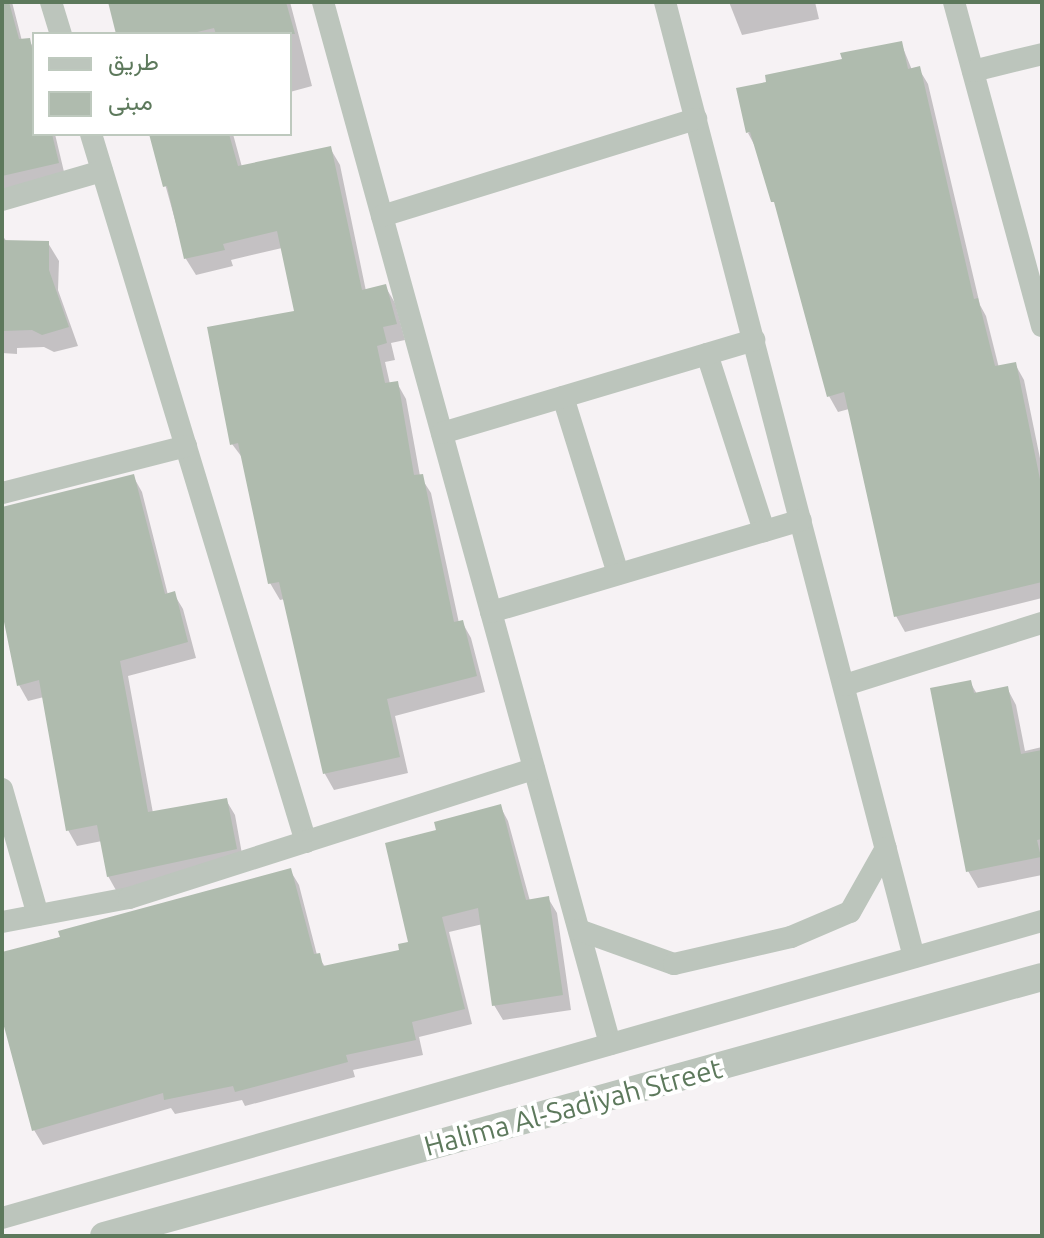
<!DOCTYPE html>
<meta charset="utf-8">
<style>
body{margin:0}
#map{position:relative;width:1044px;height:1238px;overflow:hidden;background:#f6f2f4;font-family:Ubuntu,Vazirmatn,sans-serif}
div>[style]{position:absolute}
.shadow>*{inset:0;background:#0003}
.building>*{inset:0;background:#afbbae}
.minor>*{height:22px;margin:-11px;padding:0 11px;transform-origin:11px;border-radius:11px;background:#bcc5bc}
.tertiary>*{height:28px;margin:-14px;padding:0 14px;transform-origin:14px;border-radius:14px;background:#bcc5bc}
span{translate:-50% -50%;white-space:nowrap;text-align:center;line-height:1.15;-webkit-text-stroke:8px #fff;paint-order:stroke}
.street-label{font-size:28px;color:#5d795c}
.frame{position:absolute;inset:0;border:4px solid #5d795c;pointer-events:none}
.legend{position:absolute;left:32px;top:32px;width:260px;height:104px;box-sizing:border-box;background:#fff;border:2px solid #bec9be;margin:0;padding:10px 14px;list-style:none;font-size:24px;color:#5d795c}
.legend li{display:flex;align-items:center;gap:16px;height:40px}
.legend b{width:40px;border:2px solid #bec9be}
</style>
<div id="map">
<div class="shadow">
<div style="clip-path:polygon(2px 2px,12px 2px,22px 41px,29px 40px,34px 49px,34px 134px,55px 134px,65px 176px,2px 191px)"></div>
<div style="clip-path:polygon(110px 2px,290px 2px,312px 86px,290px 92px,290px 34px,118px 34px)"></div>
<div style="clip-path:polygon(729px 2px,815px 2px,819px 19px,742px 35px)"></div>
<div style="clip-path:polygon(901px 43px,912px 70px,919px 69px,928px 84px,980px 305px,986px 316px,999px 368px,1015px 364px,1024px 380px,1042px 468px,1042px 598px,905px 632px,896px 616px,849px 409px,838px 412px,829px 396px,779px 212px,757px 150px,748px 133px,844px 61px)"></div>
<div style="clip-path:polygon(151px 134px,233px 134px,242px 167px,330px 148px,340px 165px,366px 291px,385px 286px,395px 303px,405px 340px,391px 343px,395px 360px,385px 362px,390px 384px,397px 383px,406px 399px,420px 476px,431px 493px,459px 623px,462px 622px,471px 638px,485px 692px,395px 716px,408px 773px,334px 790px,325px 774px,285px 599px,280px 600px,270px 583px,244px 460px,232px 444px,296px 313px,282px 248px,231px 260px,233px 266px,196px 275px,186px 259px)"></div>
<div style="clip-path:polygon(2px 235px,7px 242px,48px 243px,59px 261px,58px 290px,78px 346px,54px 352px,44px 347px,17px 348px,17px 354px,2px 353px)"></div>
<div style="clip-path:polygon(133px 476px,142px 492px,168px 595px,174px 594px,183px 609px,196px 658px,128px 676px,153px 813px,226px 800px,235px 815px,244px 865px,117px 892px,108px 876px,102px 841px,77px 846px,68px 830px,44px 697px,28px 701px,19px 685px,2px 603px,2px 508px)"></div>
<div style="clip-path:polygon(970px 682px,977px 694px,1007px 688px,1016px 705px,1025px 751px,1042px 747px,1042px 875px,978px 888px,968px 871px)"></div>
<div style="clip-path:polygon(500px 806px,508px 821px,530px 901px,548px 898px,557px 913px,571px 1010px,503px 1020px,494px 1005px,483px 924px,449px 932px,472px 1024px,419px 1037px,423px 1055px,353px 1070px,355px 1077px,245px 1106px,242px 1100px,175px 1114px,171px 1108px,43px 1145px,34px 1130px,2px 1010px,2px 954px,290px 870px,299px 885px,317px 955px,326px 968px,401px 951px,411px 943px,439px 832px)"></div>
</div>
<div class="building">
<div style="clip-path:polygon(2px 2px,9px 2px,19px 39px,30px 38px,34px 58px,34px 134px,52px 134px,59px 163px,2px 176px)"></div>
<div style="clip-path:polygon(108px 2px,286px 2px,295px 34px,216px 34px,214px 28px,189px 34px,116px 34px)"></div>
<div style="clip-path:polygon(902px 41px,908px 69px,920px 66px,974px 299px,978px 298px,995px 366px,1016px 362px,1042px 489px,1042px 582px,894px 617px,844px 392px,827px 397px,774px 202px,771px 202px,750px 132px,746px 133px,736px 88px,766px 82px,765px 75px,842px 59px,840px 53px)"></div>
<div style="clip-path:polygon(149px 134px,229px 134px,238px 166px,331px 146px,362px 290px,386px 284px,397px 324px,383px 327px,387px 343px,377px 346px,385px 383px,398px 381px,414px 475px,423px 474px,454px 622px,463px 620px,477px 676px,387px 699px,400px 757px,323px 774px,279px 582px,268px 584px,238px 443px,230px 445px,207px 327px,294px 311px,277px 231px,223px 244px,225px 250px,184px 259px,167px 186px,163px 187px)"></div>
<div style="clip-path:polygon(2px 240px,49px 241px,49px 270px,69px 327px,42px 335px,32px 330px,2px 331px)"></div>
<div style="clip-path:polygon(134px 474px,165px 594px,175px 591px,188px 642px,120px 661px,148px 812px,227px 798px,237px 849px,107px 877px,97px 825px,66px 831px,39px 680px,17px 686px,2px 612px,2px 507px)"></div>
<div style="clip-path:polygon(971px 680px,974px 693px,1008px 686px,1021px 754px,1042px 750px,1042px 839px,1037px 840px,1041px 857px,966px 872px,930px 688px)"></div>
<div style="clip-path:polygon(501px 804px,526px 900px,549px 896px,563px 995px,492px 1006px,478px 908px,442px 917px,465px 1009px,412px 1022px,416px 1040px,346px 1055px,348px 1062px,235px 1092px,233px 1086px,164px 1100px,163px 1093px,32px 1131px,2px 1019px,2px 952px,60px 937px,58px 931px,291px 868px,314px 954px,320px 953px,323px 966px,399px 950px,398px 944px,408px 942px,385px 843px,436px 830px,434px 822px)"></div>
</div>
<div class="minor">
<div style="left:51px;top:2px;width:34px;rotate:73deg"></div>
<div style="left:323px;top:2px;width:1081px;rotate:74.6deg"></div>
<div style="left:665px;top:2px;width:987px;rotate:75.39deg"></div>
<div style="left:954px;top:2px;width:336px;rotate:74.8deg"></div>
<div style="left:973px;top:71px;width:71px;rotate:-13.8deg"></div>
<div style="left:91px;top:134px;width:740px;rotate:73.11deg"></div>
<div style="left:2px;top:200px;width:104px;rotate:-16.2deg"></div>
<div style="left:382px;top:216px;width:329px;rotate:-17.2deg"></div>
<div style="left:707px;top:354px;width:186px;rotate:72.1deg"></div>
<div style="left:563px;top:397px;width:185px;rotate:72.7deg"></div>
<div style="left:442px;top:433px;width:326px;rotate:-16.6deg"></div>
<div style="left:2px;top:493px;width:190px;rotate:-14.3deg"></div>
<div style="left:491px;top:612px;width:323px;rotate:-16.5deg"></div>
<div style="left:845px;top:685px;width:207px;rotate:-17.5deg"></div>
<div style="left:2px;top:789px;width:131px;rotate:74.1deg"></div>
<div style="left:2px;top:922px;width:129px;rotate:-10.7deg"></div>
<div style="left:129px;top:898px;width:425px;rotate:-17.7deg"></div>
<div style="left:579px;top:930px;width:101px;rotate:19.7deg"></div>
<div style="left:674px;top:964px;width:120px;rotate:-13deg"></div>
<div style="left:791px;top:937px;width:64px;rotate:-23deg"></div>
<div style="left:850px;top:912px;width:73px;rotate:-60.6deg"></div>
<div style="left:2px;top:1218px;width:1082px;rotate:-15.94deg"></div>
</div>
<div class="tertiary">
<div style="left:104px;top:1236px;width:973px;rotate:-15.44deg"></div>
</div>
<div class="street-label">
<span style="left:573px;top:1107px;rotate:-15deg">Halima Al-Sadiyah Street</span>
</div>
<div class="frame"></div>
<ul class="legend">
<li><b style="height:10px;background:#bcc5bc"></b>طريق</li>
<li><b style="height:22px;background:#afbbae"></b>مبنى</li>
</ul>
</div>
